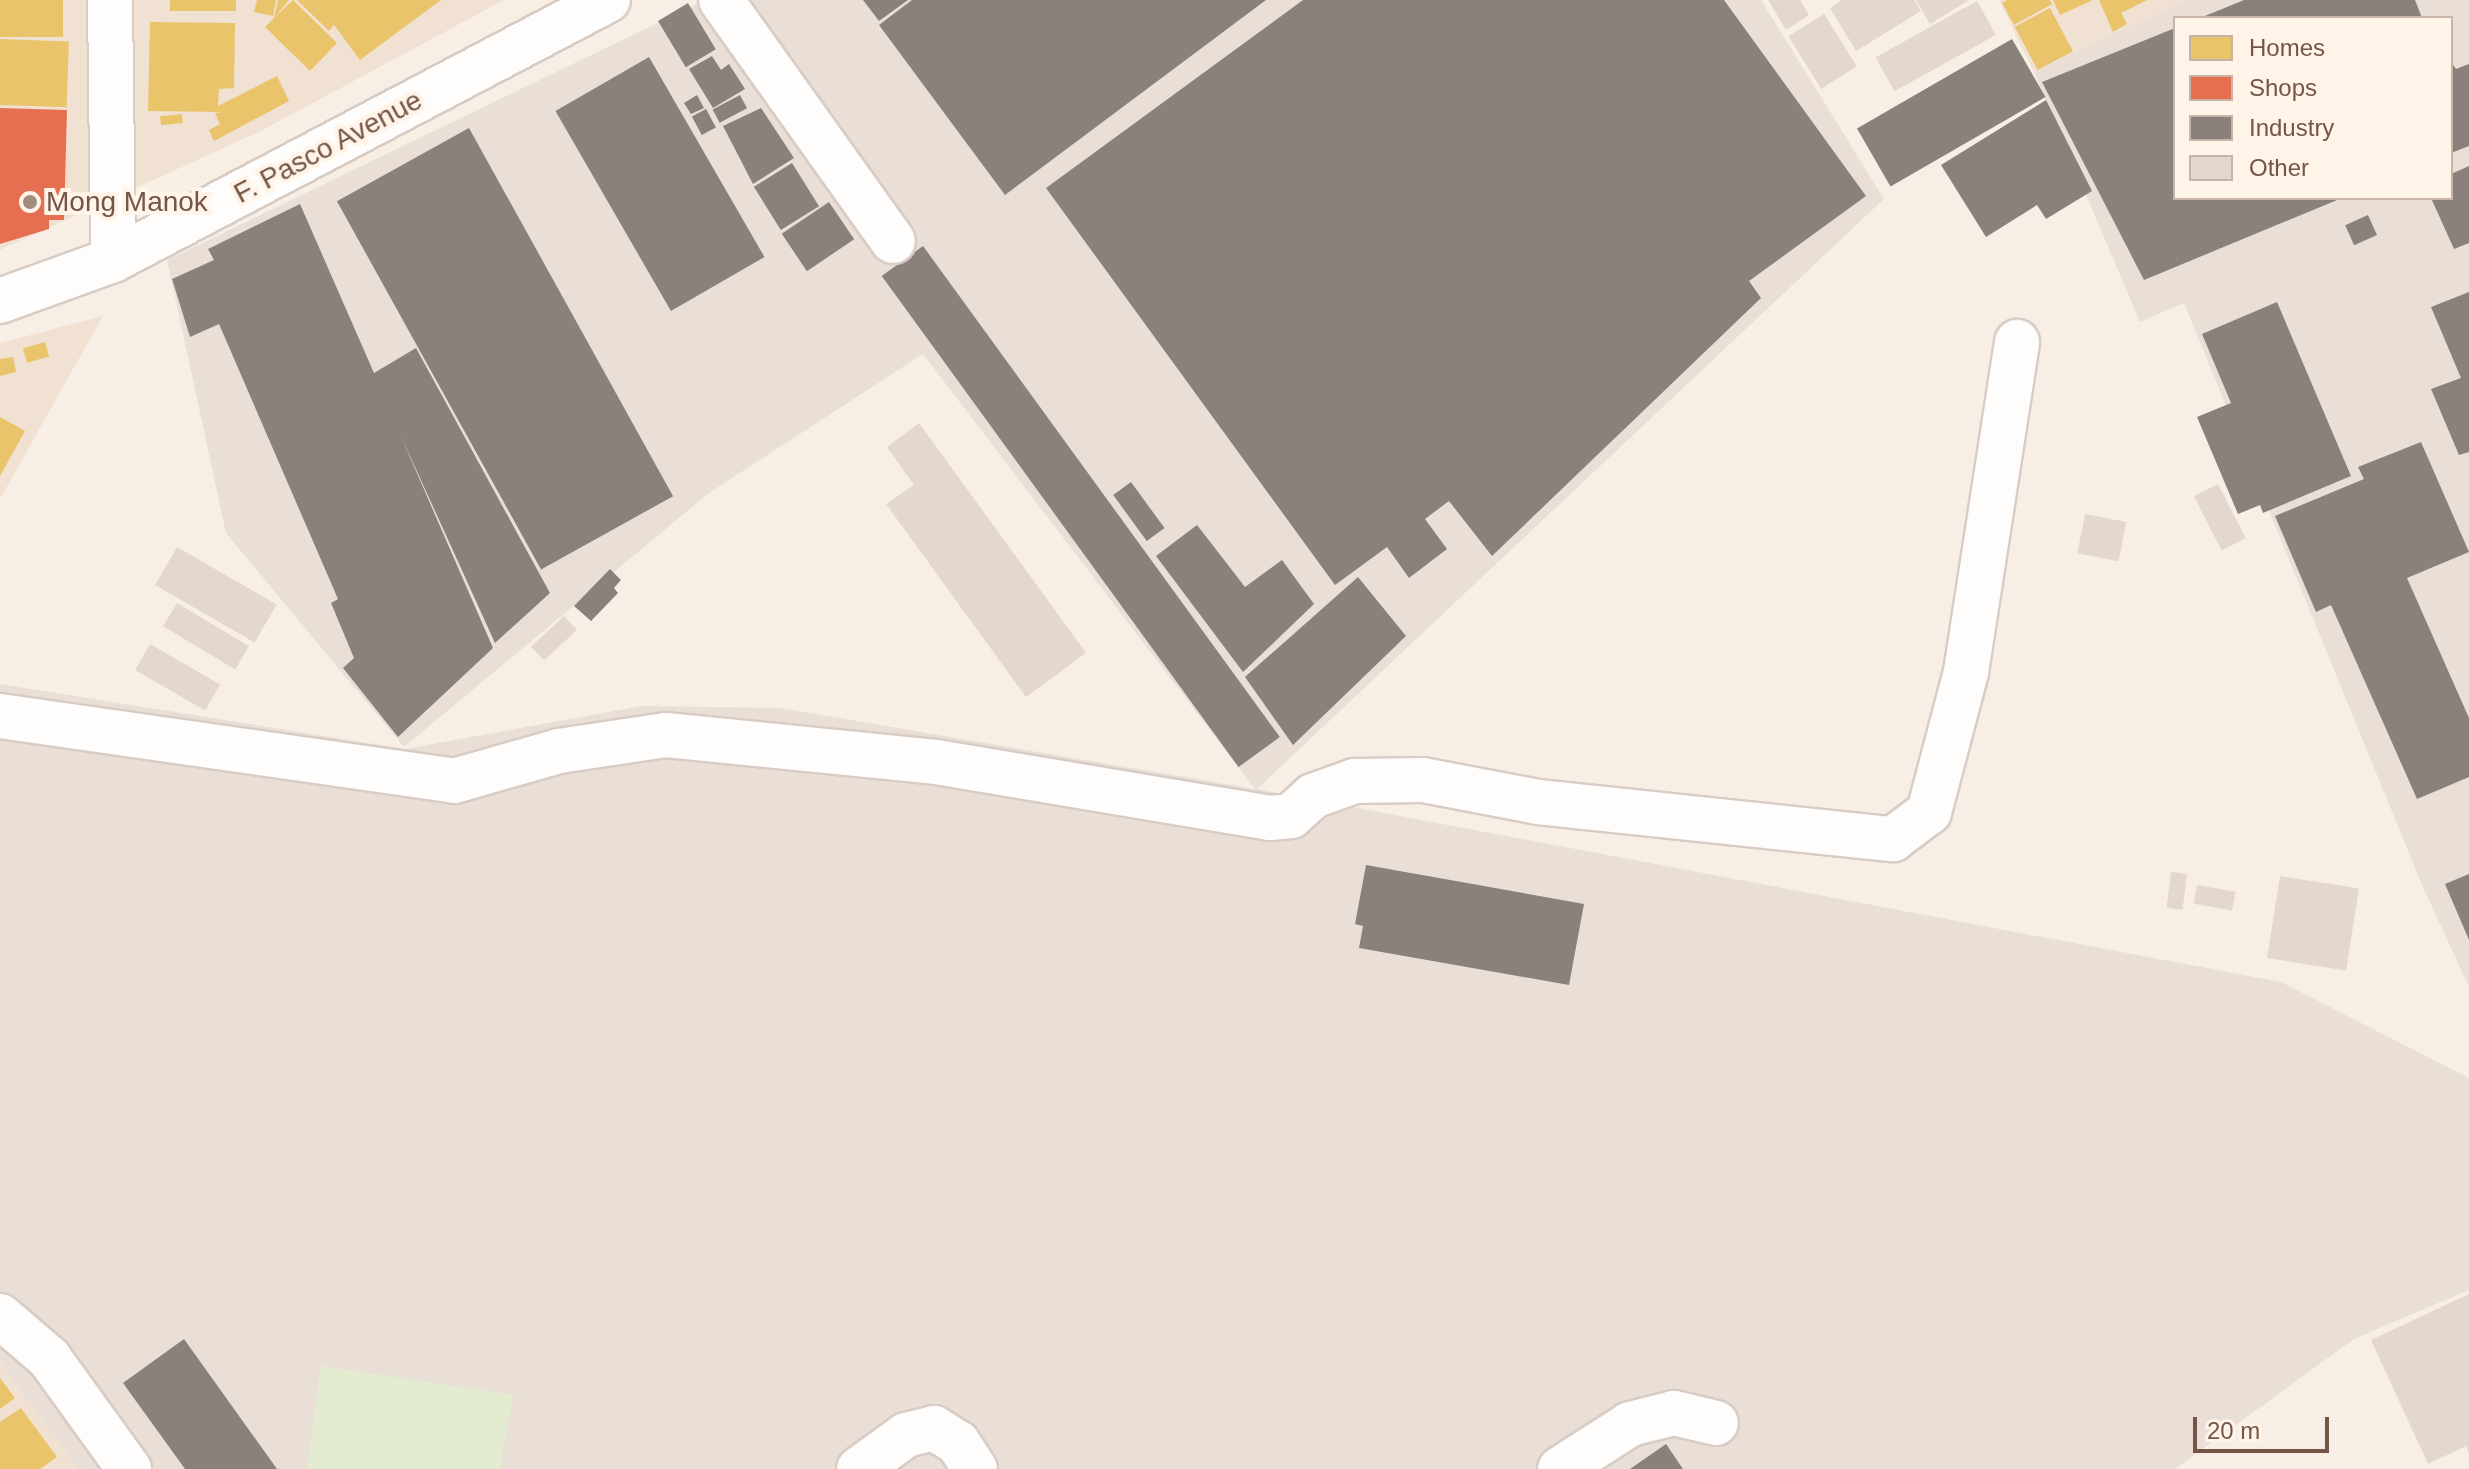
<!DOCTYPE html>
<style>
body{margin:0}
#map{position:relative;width:2469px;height:1469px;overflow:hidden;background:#f7efe6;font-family:Helvetica,sans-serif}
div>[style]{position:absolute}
.residential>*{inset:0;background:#f0e1d3}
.industrial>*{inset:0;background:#e9dfd7}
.green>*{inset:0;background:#e3ecd1}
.homes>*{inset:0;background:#e9c46a;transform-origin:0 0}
.shops>*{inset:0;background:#e76f51}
.industry>*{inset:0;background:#8a817c;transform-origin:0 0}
.building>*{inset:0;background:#e3d7ce;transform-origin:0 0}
.roads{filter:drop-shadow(2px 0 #d8ccc5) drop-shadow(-2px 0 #d8ccc5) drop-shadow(0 2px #d8ccc5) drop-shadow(0 -2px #d8ccc5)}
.minor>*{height:44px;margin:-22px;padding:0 22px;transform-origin:22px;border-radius:22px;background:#fefdfb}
.dots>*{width:22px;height:22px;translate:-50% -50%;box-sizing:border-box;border:4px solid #fff4e7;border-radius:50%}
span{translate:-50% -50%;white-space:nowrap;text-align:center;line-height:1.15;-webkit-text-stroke:8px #fff4e7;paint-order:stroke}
.street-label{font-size:28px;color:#745547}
.poi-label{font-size:28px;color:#745547}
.left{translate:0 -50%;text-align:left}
.legend{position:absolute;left:2173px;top:16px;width:280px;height:184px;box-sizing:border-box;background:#fff4e7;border:2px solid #c7b4a7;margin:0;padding:10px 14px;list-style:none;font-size:24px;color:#745547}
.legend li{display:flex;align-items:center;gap:16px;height:40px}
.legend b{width:40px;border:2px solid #c7b4a7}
.scale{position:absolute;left:2193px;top:1417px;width:136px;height:36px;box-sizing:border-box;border:4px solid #745547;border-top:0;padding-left:10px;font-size:24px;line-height:28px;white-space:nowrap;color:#745547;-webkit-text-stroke:6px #fff4e7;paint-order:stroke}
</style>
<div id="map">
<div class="residential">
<div style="clip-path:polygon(0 0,504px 0,259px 132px,0 250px)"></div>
<div style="clip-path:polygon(1999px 0,2185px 0,2034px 72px)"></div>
<div style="clip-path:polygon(103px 316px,0 499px,0 343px)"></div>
<div style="clip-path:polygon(0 1362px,78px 1469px,0 1469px)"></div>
</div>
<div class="industrial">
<div style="clip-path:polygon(705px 0,1761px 0,1884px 199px,1257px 789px,2281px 982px,2469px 1078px,2469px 1290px,2354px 1339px,2175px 1469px,78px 1469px,0 1362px,0 684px,405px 749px,642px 706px,780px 708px,1255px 789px,923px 354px,709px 493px,404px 747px,226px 533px,167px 260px)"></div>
<div style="clip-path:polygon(evenodd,2185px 0,2469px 0,2469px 987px,2422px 885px,2184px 303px,2140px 322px,2034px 72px,2185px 0,2175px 18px,2451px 18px,2451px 198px,2175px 198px,2175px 18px)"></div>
</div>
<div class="green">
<div style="clip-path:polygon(321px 1366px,513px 1395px,500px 1469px,307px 1469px)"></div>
</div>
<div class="homes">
<div style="left:0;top:0;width:63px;height:37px"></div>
<div style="left:170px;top:0;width:66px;height:11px"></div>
<div style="clip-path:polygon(257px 0,276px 0,273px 16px,254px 12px)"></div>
<div style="clip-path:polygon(278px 0,289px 0,275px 17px,293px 0,337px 43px,310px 71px,265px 27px,274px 18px)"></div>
<div style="clip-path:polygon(297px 0,441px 0,360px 60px,334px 25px,329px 31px)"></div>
<div style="clip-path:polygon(2007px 0,2050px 0,2052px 4px,2014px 25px,2002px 3px)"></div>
<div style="clip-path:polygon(2053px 0,2093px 0,2060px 15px)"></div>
<div style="clip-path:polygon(2099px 0,2147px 0,2121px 13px,2127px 24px,2113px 32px)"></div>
<div style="left:2050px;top:8px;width:49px;height:40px;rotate:62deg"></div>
<div style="clip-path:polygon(150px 22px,235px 23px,234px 88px,219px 89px,218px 106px,277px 76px,289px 101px,214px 141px,209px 130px,220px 124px,215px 113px,223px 112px,148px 111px)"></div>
<div style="left:0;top:39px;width:69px;height:66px;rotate:2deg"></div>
<div style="left:182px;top:114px;width:9px;height:22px;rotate:84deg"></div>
<div style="left:45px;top:342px;width:15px;height:23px;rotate:74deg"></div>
<div style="clip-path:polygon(13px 357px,16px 372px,0 376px,0 359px)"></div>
<div style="clip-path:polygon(0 417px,25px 431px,0 476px)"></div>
<div style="clip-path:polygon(0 1378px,15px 1398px,0 1409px)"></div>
<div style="clip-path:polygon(21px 1408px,57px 1457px,40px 1469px,0 1469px,0 1422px)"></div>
</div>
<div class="shops">
<div style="clip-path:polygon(0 108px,67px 110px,64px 220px,49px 220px,49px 229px,0 244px)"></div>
</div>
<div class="industry">
<div style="clip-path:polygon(863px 0,908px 0,879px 21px)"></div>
<div style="clip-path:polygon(912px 0,1266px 0,1005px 195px,879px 25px)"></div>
<div style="clip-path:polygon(1303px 0,1724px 0,1866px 196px,1749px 281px,1761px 298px,1492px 556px,1449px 501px,1425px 519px,1447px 549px,1409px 578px,1387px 547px,1335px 585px,1046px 188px)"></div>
<div style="clip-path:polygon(2244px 0,2415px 0,2422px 18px,2200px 18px)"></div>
<div style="left:688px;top:3px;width:54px;height:35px;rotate:59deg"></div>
<div style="clip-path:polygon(2175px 28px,2175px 198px,2342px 198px,2144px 280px,2042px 82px)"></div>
<div style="left:2012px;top:39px;width:67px;height:179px;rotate:60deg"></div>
<div style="clip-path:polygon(712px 56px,721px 70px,729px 64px,745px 89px,713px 108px,689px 69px)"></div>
<div style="left:649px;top:57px;width:231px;height:108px;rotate:60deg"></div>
<div style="clip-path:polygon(2451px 62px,2456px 69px,2469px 64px,2469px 146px,2451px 153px)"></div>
<div style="clip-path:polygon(697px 95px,704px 108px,691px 114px,684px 103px)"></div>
<div style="left:740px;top:95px;width:15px;height:31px;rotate:62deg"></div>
<div style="clip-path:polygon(2046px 100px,2092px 191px,2046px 219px,2037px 205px,1986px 237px,1941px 165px)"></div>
<div style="clip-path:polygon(761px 108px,794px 158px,753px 184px,723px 126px)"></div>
<div style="left:706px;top:109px;width:21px;height:16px;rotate:62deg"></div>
<div style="left:469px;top:128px;width:421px;height:151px;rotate:61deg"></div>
<div style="left:792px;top:163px;width:51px;height:45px;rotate:58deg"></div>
<div style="clip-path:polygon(2469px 166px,2469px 243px,2454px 249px,2431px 198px,2451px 198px,2451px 174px)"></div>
<div style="left:829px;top:202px;width:45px;height:57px;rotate:56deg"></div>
<div style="clip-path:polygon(300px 204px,374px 373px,416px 348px,550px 593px,495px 643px,400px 434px,493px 648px,398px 737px,343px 668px,354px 658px,331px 603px,338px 599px,219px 324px,190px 337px,172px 279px,214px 260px,208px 249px)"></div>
<div style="left:2368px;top:215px;width:22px;height:25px;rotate:66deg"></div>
<div style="left:923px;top:246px;width:607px;height:51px;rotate:54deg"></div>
<div style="clip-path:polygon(2469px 292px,2469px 452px,2459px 455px,2431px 389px,2461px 378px,2431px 307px)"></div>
<div style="clip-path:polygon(2277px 302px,2351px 476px,2263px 513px,2260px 505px,2238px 514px,2197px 417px,2231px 403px,2202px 334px)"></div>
<div style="clip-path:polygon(2421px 442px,2469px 552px,2407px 578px,2469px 718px,2469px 777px,2417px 799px,2331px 605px,2316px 612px,2275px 516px,2364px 479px,2358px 467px)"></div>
<div style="left:1131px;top:482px;width:57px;height:22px;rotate:54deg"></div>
<div style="clip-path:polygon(1197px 525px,1245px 587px,1282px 560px,1314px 604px,1243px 672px,1156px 556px)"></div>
<div style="clip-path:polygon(610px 569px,621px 580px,614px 588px,618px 593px,591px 621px,574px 606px)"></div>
<div style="clip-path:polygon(1358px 577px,1406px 636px,1293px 745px,1245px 677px)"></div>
<div style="clip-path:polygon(1366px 865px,1584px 904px,1569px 985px,1359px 948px,1363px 926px,1355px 924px)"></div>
<div style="clip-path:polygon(2469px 874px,2469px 940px,2445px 884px)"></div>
<div style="clip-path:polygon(184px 1339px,277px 1469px,185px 1469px,123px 1383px)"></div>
<div style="clip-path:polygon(1666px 1444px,1683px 1469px,1630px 1469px)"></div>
</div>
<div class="building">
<div style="clip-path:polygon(1768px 0,1800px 0,1809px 15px,1786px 30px)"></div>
<div style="clip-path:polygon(1842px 0,1914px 0,1921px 11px,1856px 51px,1830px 8px)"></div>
<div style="clip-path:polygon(1916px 0,1969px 0,1930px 24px)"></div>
<div style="left:1977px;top:1px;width:39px;height:116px;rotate:61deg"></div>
<div style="left:1824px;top:14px;width:62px;height:42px;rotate:58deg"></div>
<div style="clip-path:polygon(919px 423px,1086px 653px,1026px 697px,886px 504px,914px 485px,887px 447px)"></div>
<div style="left:2218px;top:484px;width:61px;height:27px;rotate:63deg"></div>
<div style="left:2085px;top:514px;width:42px;height:40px;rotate:11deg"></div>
<div style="left:177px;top:547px;width:115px;height:44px;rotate:30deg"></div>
<div style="left:177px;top:603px;width:84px;height:27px;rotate:31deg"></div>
<div style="left:564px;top:616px;width:19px;height:45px;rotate:47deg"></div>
<div style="left:150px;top:644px;width:81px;height:30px;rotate:30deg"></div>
<div style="left:2171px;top:872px;width:16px;height:36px;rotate:7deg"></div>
<div style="left:2280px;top:876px;width:80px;height:83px;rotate:9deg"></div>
<div style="left:2197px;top:885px;width:39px;height:19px;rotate:10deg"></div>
<div style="clip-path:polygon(2469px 1294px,2469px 1453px,2466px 1446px,2428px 1464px,2371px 1340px)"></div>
</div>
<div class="roads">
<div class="minor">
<div style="left:110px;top:0;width:260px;rotate:89.3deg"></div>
<div style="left:721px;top:0;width:296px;rotate:54.5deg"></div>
<div style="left:0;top:301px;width:120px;rotate:-19.9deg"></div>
<div style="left:113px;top:260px;width:559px;rotate:-27.71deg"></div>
<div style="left:0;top:716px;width:459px;rotate:8.1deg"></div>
<div style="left:454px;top:781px;width:109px;rotate:-15.9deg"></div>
<div style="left:559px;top:751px;width:108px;rotate:-8.5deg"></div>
<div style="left:666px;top:735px;width:271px;rotate:5.7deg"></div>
<div style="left:936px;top:762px;width:339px;rotate:9.5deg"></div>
<div style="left:1270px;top:818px;width:21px;rotate:-5deg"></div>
<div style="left:1291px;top:816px;width:30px;rotate:-42deg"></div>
<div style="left:1313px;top:796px;width:45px;rotate:-19.7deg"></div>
<div style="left:1355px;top:781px;width:68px;rotate:-0.8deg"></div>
<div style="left:1423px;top:780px;width:117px;rotate:10.8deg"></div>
<div style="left:1538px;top:802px;width:357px;rotate:6deg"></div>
<div style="left:1893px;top:839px;width:45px;rotate:-36.9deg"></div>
<div style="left:1929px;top:812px;width:145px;rotate:-75.2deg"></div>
<div style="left:1966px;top:672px;width:334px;rotate:-81.2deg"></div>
<div style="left:0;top:1316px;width:65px;rotate:40.6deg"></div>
<div style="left:49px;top:1358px;width:137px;rotate:54.2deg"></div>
<div style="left:859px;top:1469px;width:58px;rotate:-35.9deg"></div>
<div style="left:906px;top:1435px;width:29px;rotate:-14deg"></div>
<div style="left:934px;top:1428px;width:28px;rotate:32deg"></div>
<div style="left:958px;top:1443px;width:31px;rotate:57deg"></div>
<div style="left:1560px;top:1469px;width:83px;rotate:-32.7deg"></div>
<div style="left:1630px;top:1424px;width:45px;rotate:-14deg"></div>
<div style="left:1674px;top:1413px;width:43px;rotate:13.4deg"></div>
</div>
</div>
<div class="dots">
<div style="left:30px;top:202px;background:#a28b7f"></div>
</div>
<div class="street-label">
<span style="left:328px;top:147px;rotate:-28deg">F. Pasco Avenue</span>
</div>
<div class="poi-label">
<span class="left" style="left:46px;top:202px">Mong Manok</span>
</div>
<ul class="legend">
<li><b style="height:22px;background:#e9c46a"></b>Homes</li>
<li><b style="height:22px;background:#e76f51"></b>Shops</li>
<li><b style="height:22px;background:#8a817c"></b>Industry</li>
<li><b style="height:22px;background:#e3d7ce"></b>Other</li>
</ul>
<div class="scale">20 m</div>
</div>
